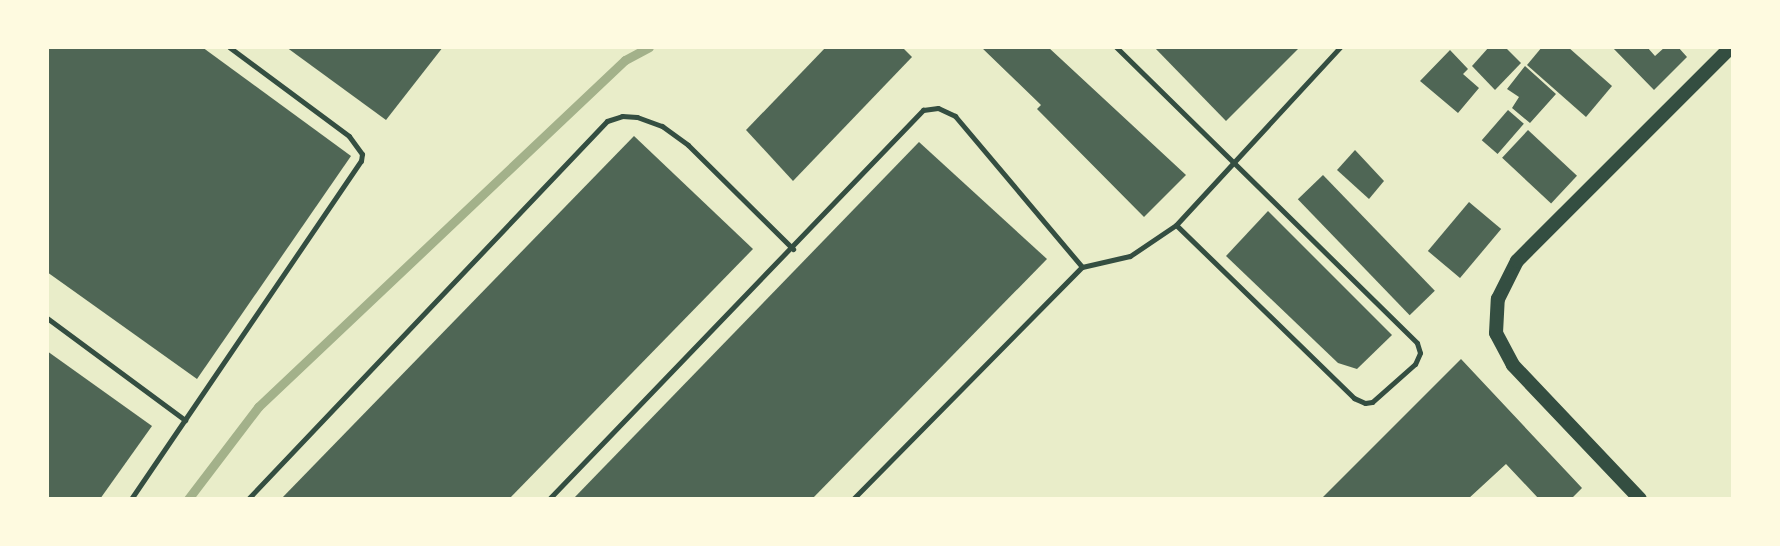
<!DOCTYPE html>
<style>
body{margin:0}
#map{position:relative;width:1780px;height:546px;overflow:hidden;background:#e9edc9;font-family:"Fira Sans",sans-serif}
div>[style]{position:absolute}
.stream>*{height:9px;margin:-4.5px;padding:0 4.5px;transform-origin:4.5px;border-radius:4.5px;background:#a3b18a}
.building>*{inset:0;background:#4f6655;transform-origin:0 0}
.service>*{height:5px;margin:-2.5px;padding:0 2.5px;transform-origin:2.5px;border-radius:2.5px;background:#344e41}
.secondary>*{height:14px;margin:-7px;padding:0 7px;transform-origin:7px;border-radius:7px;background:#344e41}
span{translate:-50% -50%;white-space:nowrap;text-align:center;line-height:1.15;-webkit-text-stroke:7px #fefae0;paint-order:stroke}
.frame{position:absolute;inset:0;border:49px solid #fefae0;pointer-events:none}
</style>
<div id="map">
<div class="stream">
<div style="left:188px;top:499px;width:116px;rotate:-52.7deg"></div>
<div style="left:258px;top:407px;width:505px;rotate:-43.4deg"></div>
<div style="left:625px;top:60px;width:27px;rotate:-28deg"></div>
</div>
<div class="building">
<div style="clip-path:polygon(47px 47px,202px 47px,351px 156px,197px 379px,47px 272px)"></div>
<div style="clip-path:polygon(286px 47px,443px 47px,386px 120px)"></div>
<div style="clip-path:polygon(826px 47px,902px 47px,912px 57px,793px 181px,746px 130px)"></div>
<div style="clip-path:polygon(981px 47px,1048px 47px,1186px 175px,1144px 217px,1037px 109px,1041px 105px)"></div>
<div style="clip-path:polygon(1154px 47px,1300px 47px,1226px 121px)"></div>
<div style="clip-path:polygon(1489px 47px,1505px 47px,1521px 63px,1495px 90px,1472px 66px)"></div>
<div style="clip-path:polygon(1542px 47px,1568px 47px,1612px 86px,1586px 117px,1527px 65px)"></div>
<div style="clip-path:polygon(1612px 47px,1647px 47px,1655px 56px,1665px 47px,1678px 47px,1687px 57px,1654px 90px)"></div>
<div style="clip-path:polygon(1450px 50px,1468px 69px,1463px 74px,1479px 88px,1458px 113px,1420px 81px)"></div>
<div style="clip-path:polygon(1525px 66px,1556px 94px,1530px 123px,1512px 108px,1519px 97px,1507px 89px)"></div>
<div style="left:1508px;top:110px;width:21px;height:40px;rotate:41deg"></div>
<div style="left:1528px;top:130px;width:67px;height:38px;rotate:43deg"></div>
<div style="clip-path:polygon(634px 136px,753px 249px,509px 499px,281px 499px)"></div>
<div style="clip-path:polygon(919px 142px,1047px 259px,812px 499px,573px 499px)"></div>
<div style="clip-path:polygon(1355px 150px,1384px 181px,1369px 199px,1337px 170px)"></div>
<div style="left:1323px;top:175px;width:161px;height:35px;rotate:46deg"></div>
<div style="left:1469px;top:202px;width:42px;height:64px;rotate:40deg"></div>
<div style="clip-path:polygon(1268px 211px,1392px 335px,1357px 369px,1338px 363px,1226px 256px)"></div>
<div style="clip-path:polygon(47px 351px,152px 426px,100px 499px,47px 499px)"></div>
<div style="clip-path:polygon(1461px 359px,1582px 488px,1571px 499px,1539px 499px,1506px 464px,1468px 499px,1321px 499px)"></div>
</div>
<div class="service">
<div style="left:1116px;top:47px;width:422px;rotate:44.5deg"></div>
<div style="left:1417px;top:343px;width:10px;rotate:73deg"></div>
<div style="left:1420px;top:353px;width:12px;rotate:114deg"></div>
<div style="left:1415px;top:364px;width:57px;rotate:138.5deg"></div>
<div style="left:1372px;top:402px;width:7px;rotate:172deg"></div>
<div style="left:1365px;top:403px;width:12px;rotate:-156deg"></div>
<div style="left:1354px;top:398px;width:248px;rotate:-135.8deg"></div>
<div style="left:47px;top:318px;width:172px;rotate:36.5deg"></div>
<div style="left:131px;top:499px;width:409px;rotate:-55.8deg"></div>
<div style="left:361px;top:161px;width:7px;rotate:-82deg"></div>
<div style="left:362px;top:154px;width:22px;rotate:-126deg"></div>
<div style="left:349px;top:136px;width:149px;rotate:-143.4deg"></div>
<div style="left:248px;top:499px;width:521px;rotate:-46.48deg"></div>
<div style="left:607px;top:121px;width:16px;rotate:-18deg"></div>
<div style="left:622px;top:116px;width:15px;rotate:4deg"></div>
<div style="left:637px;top:117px;width:27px;rotate:20deg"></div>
<div style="left:662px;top:126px;width:32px;rotate:36deg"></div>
<div style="left:688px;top:145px;width:148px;rotate:44.7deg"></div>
<div style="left:549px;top:499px;width:540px;rotate:-46.13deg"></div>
<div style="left:923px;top:110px;width:15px;rotate:-8deg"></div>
<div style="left:938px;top:108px;width:19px;rotate:25deg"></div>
<div style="left:955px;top:116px;width:197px;rotate:49.9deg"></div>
<div style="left:853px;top:499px;width:326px;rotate:-45.4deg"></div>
<div style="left:1082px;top:267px;width:49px;rotate:-12.9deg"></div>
<div style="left:1130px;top:256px;width:55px;rotate:-34deg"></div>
<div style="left:1176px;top:225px;width:242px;rotate:-47.3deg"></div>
</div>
<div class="secondary">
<div style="left:1640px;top:499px;width:185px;rotate:-133.5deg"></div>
<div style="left:1513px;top:365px;width:36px;rotate:-118deg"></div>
<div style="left:1496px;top:333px;width:34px;rotate:-87deg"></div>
<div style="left:1498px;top:299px;width:42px;rotate:-63.4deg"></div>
<div style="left:1517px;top:261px;width:303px;rotate:-45deg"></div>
</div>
<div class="frame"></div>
</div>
